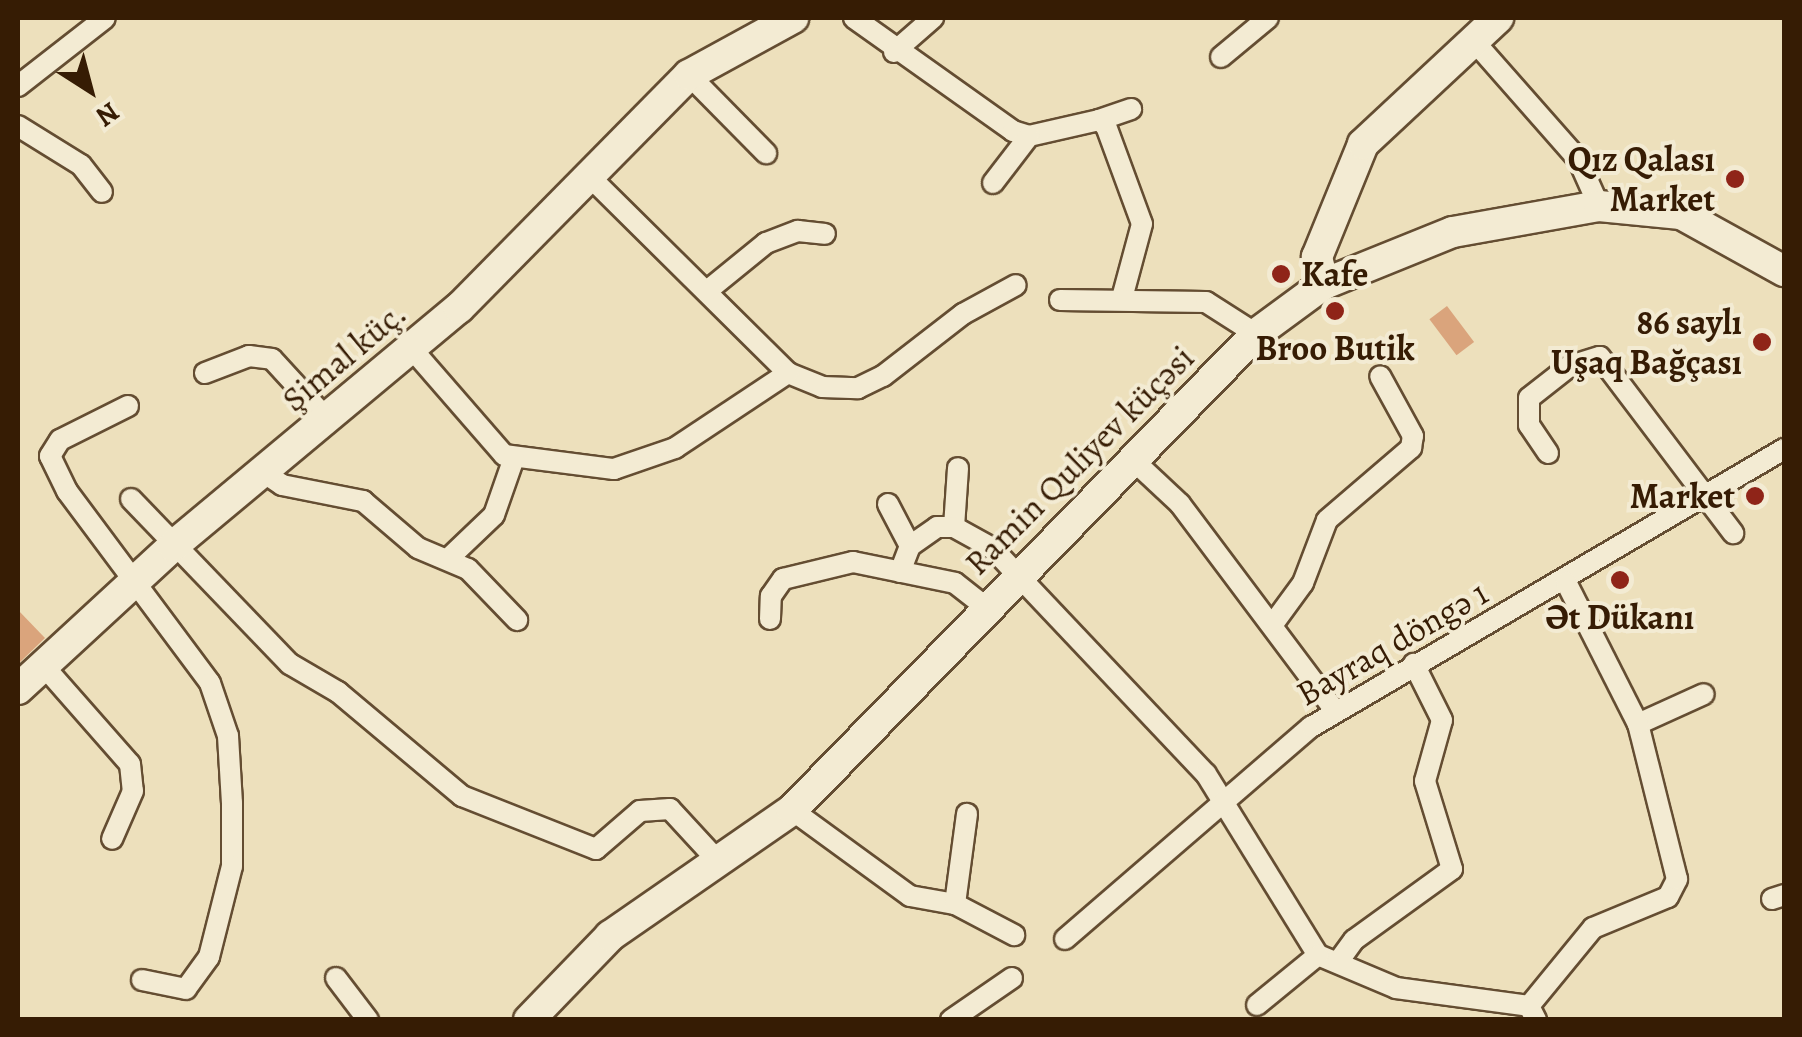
<!DOCTYPE html>
<meta charset="utf-8">
<style>
body{margin:0}
#map{position:relative;width:1802px;height:1037px;overflow:hidden;background:#ede0bc;font-family:Alegreya,serif}
div>[style]{position:absolute}
.building>*{inset:0;background:#daa47c;transform-origin:0 0}
.roads{filter:drop-shadow(2px 0 #644d32) drop-shadow(-2px 0 #644d32) drop-shadow(0 2px #644d32) drop-shadow(0 -2px #644d32)}
.street>*{height:20px;margin:-10px;padding:0 10px;transform-origin:10px;border-radius:10px;background:#f3ebd3}
.secondary>*{height:30px;margin:-15px;padding:0 15px;transform-origin:15px;border-radius:15px;background:#f3ebd3}
.dots>*{width:28px;height:28px;translate:-50% -50%;box-sizing:border-box;border:5px solid #f3ebd3;border-radius:50%}
span{translate:-50% -50%;white-space:nowrap;text-align:center;line-height:1.15;-webkit-text-stroke:8px #f3ebd3;paint-order:stroke}
.poi-label{font-size:35px;color:#361c04;font-weight:700}
.right{translate:-100% -50%;text-align:right}
.left{translate:0 -50%;text-align:left}
.street-label{font-size:35px;color:#361c04}
.frame{position:absolute;inset:0;border:20px solid #361c04;pointer-events:none}
.north{position:absolute;left:40px;top:40px;width:100px;height:100px;-webkit-text-stroke:8px #f3ebd3;paint-order:stroke;rotate:144deg;font-size:28px;font-weight:700;line-height:40px;text-align:center;color:#361c04}
.north::after{content:'';display:block;margin:auto;width:35px;height:45px;background:#361c04;clip-path:polygon(50% 0,100% 100%,50% 72%,0 100%)}
</style>
<div id="map">
<div class="building">
<div style="left:1447px;top:306px;width:45px;height:22px;rotate:53deg"></div>
<div style="clip-path:polygon(18px 610px,45px 638px,18px 664px)"></div>
</div>
<div class="roads">
<div class="street">
<div style="left:854px;top:18px;width:195px;rotate:35.4deg"></div>
<div style="left:1013px;top:131px;width:17px;rotate:17deg"></div>
<div style="left:1029px;top:136px;width:72px;rotate:-12.9deg"></div>
<div style="left:1099px;top:120px;width:9px;rotate:41deg"></div>
<div style="left:1106px;top:126px;width:104px;rotate:69.8deg"></div>
<div style="left:1142px;top:224px;width:77px;rotate:105.1deg"></div>
<div style="left:1473px;top:40px;width:159px;rotate:48.6deg"></div>
<div style="left:1578px;top:159px;width:51px;rotate:65.9deg"></div>
<div style="left:894px;top:52px;width:52px;rotate:-41.1deg"></div>
<div style="left:1221px;top:57px;width:61px;rotate:-39.7deg"></div>
<div style="left:689px;top:75px;width:110px;rotate:45.4deg"></div>
<div style="left:18px;top:86px;width:110px;rotate:-38deg"></div>
<div style="left:1099px;top:120px;width:34px;rotate:-19deg"></div>
<div style="left:18px;top:126px;width:74px;rotate:31.8deg"></div>
<div style="left:81px;top:165px;width:34px;rotate:52deg"></div>
<div style="left:588px;top:175px;width:281px;rotate:44.7deg"></div>
<div style="left:788px;top:373px;width:37px;rotate:22deg"></div>
<div style="left:822px;top:387px;width:36px;rotate:2deg"></div>
<div style="left:858px;top:388px;width:28px;rotate:-26deg"></div>
<div style="left:883px;top:376px;width:101px;rotate:-37.8deg"></div>
<div style="left:963px;top:314px;width:60px;rotate:-28.7deg"></div>
<div style="left:993px;top:183px;width:59px;rotate:-52.5deg"></div>
<div style="left:707px;top:291px;width:76px;rotate:-39.1deg"></div>
<div style="left:766px;top:243px;width:34px;rotate:-21deg"></div>
<div style="left:798px;top:231px;width:27px;rotate:6deg"></div>
<div style="left:1060px;top:300px;width:146px;rotate:0.8deg"></div>
<div style="left:1206px;top:302px;width:59px;rotate:32.6deg"></div>
<div style="left:412px;top:349px;width:140px;rotate:49deg"></div>
<div style="left:504px;top:455px;width:111px;rotate:7.3deg"></div>
<div style="left:614px;top:469px;width:65px;rotate:-19deg"></div>
<div style="left:675px;top:448px;width:136px;rotate:-33.6deg"></div>
<div style="left:205px;top:373px;width:47px;rotate:-21.1deg"></div>
<div style="left:249px;top:356px;width:23px;rotate:7deg"></div>
<div style="left:272px;top:359px;width:81px;rotate:47.5deg"></div>
<div style="left:128px;top:406px;width:76px;rotate:153.4deg"></div>
<div style="left:60px;top:440px;width:19px;rotate:122deg"></div>
<div style="left:50px;top:456px;width:39px;rotate:64deg"></div>
<div style="left:67px;top:491px;width:239px;rotate:53.3deg"></div>
<div style="left:210px;top:683px;width:56px;rotate:71.2deg"></div>
<div style="left:228px;top:736px;width:67px;rotate:86.6deg"></div>
<div style="left:232px;top:803px;width:63px;rotate:90deg"></div>
<div style="left:232px;top:866px;width:94px;rotate:104.2deg"></div>
<div style="left:209px;top:957px;width:39px;rotate:126deg"></div>
<div style="left:186px;top:989px;width:45px;rotate:-168.4deg"></div>
<div style="left:1548px;top:453px;width:34px;rotate:-124deg"></div>
<div style="left:1529px;top:425px;width:27px;rotate:-90deg"></div>
<div style="left:1529px;top:398px;width:52px;rotate:-38deg"></div>
<div style="left:1570px;top:366px;width:31px;rotate:-17deg"></div>
<div style="left:1600px;top:357px;width:221px;rotate:52.9deg"></div>
<div style="left:1133px;top:460px;width:64px;rotate:43.1deg"></div>
<div style="left:1180px;top:504px;width:260px;rotate:53.1deg"></div>
<div style="left:263px;top:472px;width:23px;rotate:34deg"></div>
<div style="left:282px;top:485px;width:83px;rotate:11.2deg"></div>
<div style="left:363px;top:501px;width:72px;rotate:40.5deg"></div>
<div style="left:418px;top:548px;width:54px;rotate:22.8deg"></div>
<div style="left:468px;top:569px;width:71px;rotate:46.1deg"></div>
<div style="left:131px;top:499px;width:229px;rotate:46.1deg"></div>
<div style="left:290px;top:664px;width:56px;rotate:30.3deg"></div>
<div style="left:338px;top:692px;width:162px;rotate:40deg"></div>
<div style="left:462px;top:796px;width:144px;rotate:21.6deg"></div>
<div style="left:596px;top:849px;width:58px;rotate:-40.8deg"></div>
<div style="left:640px;top:811px;width:30px;rotate:-4deg"></div>
<div style="left:670px;top:809px;width:71px;rotate:47.3deg"></div>
<div style="left:888px;top:504px;width:47px;rotate:62.4deg"></div>
<div style="left:954px;top:527px;width:59px;rotate:-86.1deg"></div>
<div style="left:449px;top:558px;width:62px;rotate:-43.7deg"></div>
<div style="left:494px;top:515px;width:60px;rotate:-70.7deg"></div>
<div style="left:900px;top:572px;width:28px;rotate:-69deg"></div>
<div style="left:910px;top:546px;width:33px;rotate:-35deg"></div>
<div style="left:937px;top:527px;width:17px"></div>
<div style="left:954px;top:527px;width:43px;rotate:28.9deg"></div>
<div style="left:992px;top:548px;width:311px;rotate:46.6deg"></div>
<div style="left:1206px;top:774px;width:213px;rotate:58.3deg"></div>
<div style="left:1318px;top:955px;width:85px;rotate:22.9deg"></div>
<div style="left:1396px;top:988px;width:134px;rotate:7.7deg"></div>
<div style="left:1529px;top:1006px;width:16px;rotate:63deg"></div>
<div style="left:770px;top:619px;width:23px;rotate:-88deg"></div>
<div style="left:771px;top:596px;width:21px;rotate:-55deg"></div>
<div style="left:783px;top:579px;width:72px;rotate:-13.7deg"></div>
<div style="left:853px;top:562px;width:104px;rotate:11.6deg"></div>
<div style="left:955px;top:583px;width:39px;rotate:38deg"></div>
<div style="left:1273px;top:624px;width:51px;rotate:-53.8deg"></div>
<div style="left:1303px;top:583px;width:67px;rotate:-69.1deg"></div>
<div style="left:1327px;top:520px;width:111px;rotate:-40.6deg"></div>
<div style="left:1411px;top:448px;width:12px;rotate:-81deg"></div>
<div style="left:1413px;top:436px;width:68px;rotate:-118.8deg"></div>
<div style="left:42px;top:664px;width:133px;rotate:48.7deg"></div>
<div style="left:130px;top:764px;width:27px;rotate:84deg"></div>
<div style="left:133px;top:791px;width:52px;rotate:113.6deg"></div>
<div style="left:1638px;top:724px;width:72px;rotate:-24.4deg"></div>
<div style="left:792px;top:810px;width:146px;rotate:36.1deg"></div>
<div style="left:910px;top:896px;width:46px;rotate:10.1deg"></div>
<div style="left:955px;top:904px;width:67px;rotate:27.7deg"></div>
<div style="left:1772px;top:899px;width:13px;rotate:-18deg"></div>
<div style="left:955px;top:904px;width:91px;rotate:-82.4deg"></div>
<div style="left:1065px;top:939px;width:325px;rotate:-40.8deg"></div>
<div style="left:1311px;top:727px;width:549px;rotate:-30.44deg"></div>
<div style="left:1338px;top:962px;width:27px;rotate:-54deg"></div>
<div style="left:1354px;top:940px;width:121px;rotate:-35.9deg"></div>
<div style="left:1452px;top:869px;width:92px;rotate:-107.1deg"></div>
<div style="left:1425px;top:781px;width:63px;rotate:-74.4deg"></div>
<div style="left:1442px;top:720px;width:63px;rotate:-116.6deg"></div>
<div style="left:336px;top:978px;width:53px;rotate:52.7deg"></div>
<div style="left:1257px;top:1005px;width:79px;rotate:-39.3deg"></div>
<div style="left:1529px;top:1006px;width:101px;rotate:-50.6deg"></div>
<div style="left:1593px;top:928px;width:81px;rotate:-22.5deg"></div>
<div style="left:1668px;top:897px;width:20px;rotate:-63deg"></div>
<div style="left:1677px;top:879px;width:160px;rotate:-104.1deg"></div>
<div style="left:1638px;top:724px;width:159px;rotate:-116.9deg"></div>
<div style="left:951px;top:1020px;width:74px;rotate:-34.5deg"></div>
</div>
<div class="secondary">
<div style="left:1324px;top:284px;width:28px;rotate:-105deg"></div>
<div style="left:1317px;top:257px;width:122px;rotate:-67.8deg"></div>
<div style="left:1363px;top:144px;width:185px;rotate:-43deg"></div>
<div style="left:18px;top:689px;width:211px;rotate:-42.7deg"></div>
<div style="left:173px;top:546px;width:372px;rotate:-39.8deg"></div>
<div style="left:459px;top:308px;width:327px;rotate:-45.4deg"></div>
<div style="left:689px;top:75px;width:119px;rotate:-28.7deg"></div>
<div style="left:529px;top:1020px;width:117px;rotate:-46deg"></div>
<div style="left:610px;top:936px;width:221px;rotate:-34.7deg"></div>
<div style="left:792px;top:810px;width:665px;rotate:-45.73deg"></div>
<div style="left:1256px;top:334px;width:84px;rotate:-36.3deg"></div>
<div style="left:1324px;top:284px;width:139px;rotate:-22deg"></div>
<div style="left:1453px;top:232px;width:148px;rotate:-10.1deg"></div>
<div style="left:1599px;top:206px;width:82px;rotate:5.6deg"></div>
<div style="left:1681px;top:214px;width:118px;rotate:29deg"></div>
</div>
</div>
<div class="dots">
<div style="left:1735px;top:179px;background:#8f2418"></div>
<div style="left:1281px;top:274px;background:#8f2418"></div>
<div style="left:1335px;top:311px;background:#8f2418"></div>
<div style="left:1762px;top:342px;background:#8f2418"></div>
<div style="left:1755px;top:496px;background:#8f2418"></div>
<div style="left:1620px;top:580px;background:#8f2418"></div>
</div>
<div class="poi-label">
<span class="right" style="left:1715px;top:179px">Qız Qalası<br>Market</span>
<span class="left" style="left:1301px;top:274px">Kafe</span>
<span class="right" style="left:1742px;top:342px">86 saylı<br>Uşaq Bağçası</span>
<span style="left:1335px;top:348px">Broo Butik</span>
<span class="right" style="left:1735px;top:496px">Market</span>
<span style="left:1620px;top:617px">Ət Dükanı</span>
</div>
<div class="street-label">
<span style="left:344px;top:356px;rotate:-40deg">Şimal küç.</span>
<span style="left:1079px;top:460px;rotate:-45deg">Ramin Quliyev küçəsi</span>
<span style="left:1392px;top:643px;rotate:-30deg">Bayraq döngə 1</span>
</div>
<div class="frame"></div>
<div class="north">N</div>
</div>
